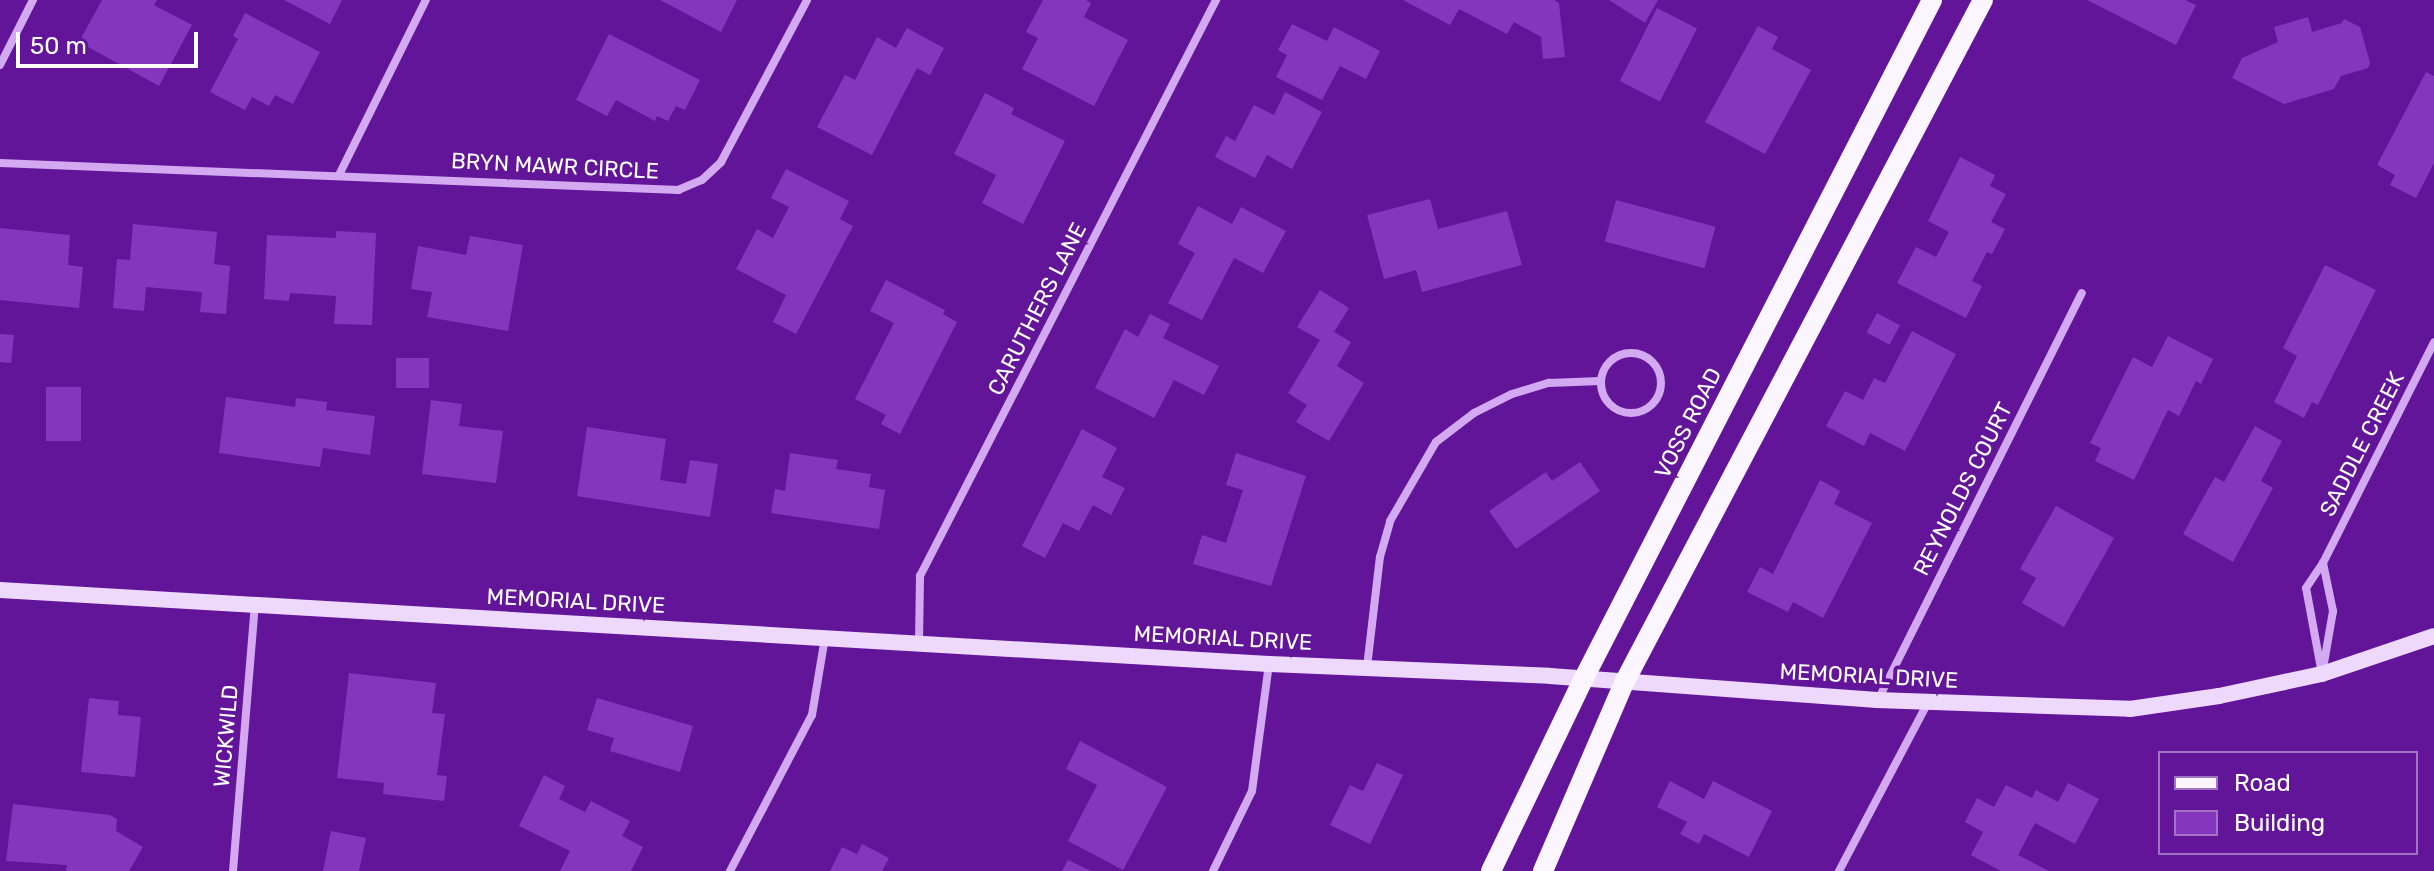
<!DOCTYPE html>
<style>
body{margin:0}
#map{position:relative;width:2434px;height:871px;overflow:hidden;background:#63159a;font-family:Rubik,sans-serif}
div>[style]{position:absolute}
.building>*{inset:0;background:#8436bf;transform-origin:0 0}
.street>*{height:8px;margin:-4px;padding:0 4px;transform-origin:4px;border-radius:4px;background:#d3aaf2}
.street>.ring{margin:-4px;padding:0;box-sizing:content-box;background:none;border:8px solid #d3aaf2;border-radius:50%}
.secondary>*{height:16px;margin:-8px;padding:0 8px;transform-origin:8px;border-radius:8px;background:#eed9fc}
.primary>*{height:20px;margin:-10px;padding:0 10px;transform-origin:10px;border-radius:10px;background:#fbf5ff}
span{translate:-50% -50%;white-space:nowrap;text-align:center;line-height:1.15;-webkit-text-stroke:8px #63159a;paint-order:stroke}
.street-label{font-size:22px;color:#fff}
.legend{position:absolute;left:2158px;top:751px;width:260px;height:104px;box-sizing:border-box;background:#63159a;border:2px solid #a173c2;margin:0;padding:10px 14px;list-style:none;font-size:24px;color:#fff}
.legend li{display:flex;align-items:center;gap:16px;height:40px}
.legend b{width:40px;border:2px solid #a173c2}
.scale{position:absolute;left:16px;top:32px;width:182px;height:36px;box-sizing:border-box;border:4px solid #fff;border-top:0;padding-left:10px;font-size:24px;line-height:28px;white-space:nowrap;color:#fff;-webkit-text-stroke:6px #63159a;paint-order:stroke}
</style>
<div id="map">
<div class="building">
<div style="clip-path:polygon(102px 0,157px 0,154px 5px,192px 25px,159px 86px,79px 42px)"></div>
<div style="clip-path:polygon(284px 0,342px 0,330px 24px)"></div>
<div style="clip-path:polygon(660px 0,737px 0,721px 32px)"></div>
<div style="clip-path:polygon(1043px 0,1086px 0,1091px 3px,1084px 17px,1128px 40px,1094px 106px,1022px 69px,1038px 38px,1026px 32px)"></div>
<div style="clip-path:polygon(1403px 0,1554px 0,1559px 3px,1565px 57px,1543px 59px,1541px 37px,1514px 22px,1507px 34px,1459px 9px,1450px 25px)"></div>
<div style="clip-path:polygon(1609px 0,1658px 0,1645px 23px)"></div>
<div style="clip-path:polygon(2087px 0,2185px 0,2196px 5px,2176px 45px)"></div>
<div style="left:1657px;top:8px;width:45px;height:82px;rotate:27deg"></div>
<div style="clip-path:polygon(245px 13px,320px 52px,293px 104px,275px 95px,269px 106px,252px 97px,245px 110px,210px 92px,238px 39px,233px 36px)"></div>
<div style="clip-path:polygon(2308px 17px,2312px 32px,2342px 23px,2344px 19px,2360px 27px,2370px 63px,2368px 68px,2341px 76px,2334px 89px,2284px 104px,2232px 78px,2242px 58px,2278px 42px,2274px 27px)"></div>
<div style="clip-path:polygon(1292px 24px,1327px 41px,1334px 27px,1380px 51px,1366px 79px,1340px 66px,1322px 100px,1276px 77px,1287px 55px,1278px 50px)"></div>
<div style="clip-path:polygon(1758px 26px,1778px 37px,1772px 49px,1811px 70px,1765px 154px,1705px 122px)"></div>
<div style="clip-path:polygon(907px 28px,944px 48px,930px 75px,917px 68px,872px 155px,817px 127px,845px 75px,855px 80px,877px 37px,896px 48px)"></div>
<div style="clip-path:polygon(609px 34px,700px 80px,685px 110px,676px 106px,668px 121px,657px 116px,655px 121px,616px 100px,607px 116px,576px 100px)"></div>
<div style="clip-path:polygon(2426px 72px,2434px 76px,2434px 163px,2416px 198px,2390px 185px,2395px 175px,2377px 165px)"></div>
<div style="clip-path:polygon(1285px 92px,1322px 112px,1292px 169px,1267px 155px,1255px 178px,1215px 157px,1226px 136px,1235px 141px,1254px 105px,1274px 115px)"></div>
<div style="clip-path:polygon(985px 93px,1014px 108px,1011px 114px,1065px 141px,1023px 224px,982px 203px,996px 175px,954px 154px)"></div>
<div style="clip-path:polygon(1960px 157px,1995px 175px,1990px 186px,2006px 194px,1991px 222px,2005px 229px,1992px 254px,1987px 252px,1972px 281px,1982px 286px,1966px 318px,1897px 283px,1916px 247px,1936px 257px,1949px 232px,1928px 221px)"></div>
<div style="clip-path:polygon(786px 169px,849px 201px,840px 219px,853px 226px,796px 334px,773px 322px,786px 295px,736px 269px,757px 229px,773px 238px,789px 207px,771px 198px)"></div>
<div style="clip-path:polygon(1430px 199px,1438px 229px,1507px 211px,1522px 265px,1422px 292px,1416px 270px,1384px 279px,1367px 215px)"></div>
<div style="left:1616px;top:200px;width:103px;height:43px;rotate:15deg"></div>
<div style="clip-path:polygon(1198px 206px,1232px 224px,1241px 207px,1286px 231px,1263px 273px,1234px 258px,1202px 320px,1168px 303px,1195px 253px,1178px 244px)"></div>
<div style="clip-path:polygon(133px 224px,217px 232px,214px 264px,230px 266px,226px 314px,200px 312px,202px 292px,146px 287px,144px 311px,113px 308px,117px 259px,130px 260px)"></div>
<div style="clip-path:polygon(0 228px,70px 235px,68px 265px,83px 267px,79px 308px,0 300px)"></div>
<div style="clip-path:polygon(336px 231px,376px 233px,372px 325px,334px 324px,336px 296px,290px 293px,289px 301px,264px 299px,267px 235px,336px 238px)"></div>
<div style="clip-path:polygon(470px 236px,523px 245px,508px 331px,427px 317px,432px 292px,411px 289px,418px 246px,466px 255px)"></div>
<div style="clip-path:polygon(2325px 265px,2376px 290px,2318px 405px,2312px 402px,2304px 418px,2274px 402px,2297px 356px,2283px 348px)"></div>
<div style="clip-path:polygon(886px 280px,945px 310px,943px 314px,957px 322px,900px 434px,881px 424px,886px 415px,855px 399px,894px 323px,870px 311px)"></div>
<div style="clip-path:polygon(1320px 290px,1349px 308px,1334px 332px,1351px 342px,1337px 366px,1364px 383px,1329px 441px,1296px 422px,1307px 405px,1288px 393px,1320px 340px,1297px 327px)"></div>
<div style="left:1877px;top:313px;width:26px;height:22px;rotate:28deg"></div>
<div style="clip-path:polygon(1150px 314px,1170px 324px,1163px 338px,1219px 366px,1204px 395px,1174px 380px,1154px 418px,1095px 388px,1125px 329px,1138px 337px)"></div>
<div style="clip-path:polygon(1912px 331px,1956px 354px,1905px 451px,1870px 433px,1864px 446px,1826px 426px,1845px 391px,1863px 400px,1874px 378px,1885px 383px)"></div>
<div style="clip-path:polygon(0 334px,14px 335px,11px 363px,0 362px)"></div>
<div style="clip-path:polygon(2168px 336px,2213px 359px,2201px 384px,2196px 381px,2179px 416px,2168px 410px,2134px 480px,2095px 461px,2101px 448px,2090px 443px,2133px 357px,2152px 367px)"></div>
<div style="left:396px;top:358px;width:33px;height:30px"></div>
<div style="left:46px;top:387px;width:35px;height:54px"></div>
<div style="clip-path:polygon(226px 397px,295px 407px,296px 398px,327px 402px,326px 410px,375px 416px,370px 455px,323px 448px,320px 467px,219px 453px)"></div>
<div style="clip-path:polygon(431px 400px,462px 404px,459px 426px,503px 431px,496px 483px,422px 474px)"></div>
<div style="clip-path:polygon(2255px 426px,2282px 441px,2261px 481px,2273px 488px,2233px 562px,2183px 534px,2215px 477px,2224px 482px)"></div>
<div style="clip-path:polygon(587px 427px,666px 439px,660px 480px,686px 484px,690px 460px,718px 464px,710px 517px,577px 496px)"></div>
<div style="clip-path:polygon(1082px 429px,1117px 448px,1102px 477px,1125px 488px,1111px 515px,1093px 505px,1079px 531px,1063px 523px,1045px 558px,1022px 546px)"></div>
<div style="clip-path:polygon(790px 453px,838px 460px,836px 469px,871px 474px,869px 487px,885px 490px,879px 529px,771px 513px,775px 489px,785px 491px)"></div>
<div style="clip-path:polygon(1236px 453px,1306px 476px,1271px 586px,1193px 564px,1202px 535px,1226px 543px,1243px 490px,1226px 485px)"></div>
<div style="clip-path:polygon(1580px 462px,1600px 491px,1516px 549px,1489px 511px,1546px 472px,1552px 481px)"></div>
<div style="clip-path:polygon(1820px 480px,1840px 491px,1834px 504px,1872px 523px,1823px 618px,1793px 602px,1788px 612px,1747px 592px,1760px 567px,1773px 574px)"></div>
<div style="clip-path:polygon(2056px 506px,2114px 538px,2064px 627px,2022px 603px,2036px 578px,2020px 569px)"></div>
<div style="clip-path:polygon(349px 673px,436px 683px,432px 713px,445px 714px,437px 775px,447px 776px,444px 801px,383px 794px,384px 783px,337px 778px)"></div>
<div style="clip-path:polygon(89px 698px,119px 701px,118px 715px,141px 717px,135px 777px,81px 772px)"></div>
<div style="clip-path:polygon(597px 698px,693px 726px,680px 772px,610px 751px,614px 738px,587px 730px)"></div>
<div style="clip-path:polygon(1080px 741px,1167px 787px,1123px 870px,1068px 841px,1097px 785px,1066px 769px)"></div>
<div style="clip-path:polygon(1377px 763px,1403px 775px,1370px 844px,1330px 825px,1350px 785px,1363px 791px)"></div>
<div style="clip-path:polygon(544px 775px,565px 786px,559px 799px,585px 812px,591px 801px,630px 821px,622px 836px,643px 847px,631px 871px,560px 871px,570px 851px,519px 826px)"></div>
<div style="clip-path:polygon(1670px 781px,1704px 799px,1713px 781px,1772px 811px,1749px 857px,1704px 834px,1699px 844px,1680px 834px,1687px 822px,1657px 807px)"></div>
<div style="clip-path:polygon(2068px 783px,2099px 799px,2075px 844px,2035px 823px,2018px 855px,2049px 871px,2001px 871px,1971px 855px,1983px 832px,1965px 822px,1977px 798px,1994px 807px,2006px 785px,2032px 798px,2036px 790px,2058px 802px)"></div>
<div style="clip-path:polygon(13px 804px,110px 815px,117px 819px,116px 831px,143px 847px,129px 871px,66px 871px,67px 865px,6px 861px)"></div>
<div style="clip-path:polygon(331px 831px,366px 838px,359px 871px,323px 871px)"></div>
<div style="clip-path:polygon(862px 844px,889px 858px,882px 871px,830px 871px,842px 847px,857px 854px)"></div>
<div style="clip-path:polygon(1068px 860px,1091px 871px,1062px 871px)"></div>
</div>
<div class="street">
<div style="left:0;top:65px;width:73px;rotate:-63.1deg"></div>
<div style="left:0;top:163px;width:679px;rotate:2.28deg"></div>
<div style="left:678px;top:190px;width:26px;rotate:-23deg"></div>
<div style="left:702px;top:180px;width:26px;rotate:-43deg"></div>
<div style="left:721px;top:162px;width:183px;rotate:-62deg"></div>
<div style="left:339px;top:175px;width:195px;rotate:-63.6deg"></div>
<div class="ring" style="left:1601px;top:353px;width:52px;height:52px"></div>
<div style="left:2323px;top:563px;width:49px;rotate:78.2deg"></div>
<div style="left:2333px;top:611px;width:59px;rotate:99.8deg"></div>
<div style="left:919px;top:641px;width:65px;rotate:-89.1deg"></div>
<div style="left:920px;top:576px;width:648px;rotate:-62.8deg"></div>
<div style="left:1367px;top:667px;width:111px;rotate:-83.3deg"></div>
<div style="left:1380px;top:557px;width:37px;rotate:-74deg"></div>
<div style="left:1390px;top:521px;width:91px;rotate:-59.8deg"></div>
<div style="left:1436px;top:442px;width:48px;rotate:-37.3deg"></div>
<div style="left:1474px;top:413px;width:42px;rotate:-26.6deg"></div>
<div style="left:1512px;top:394px;width:39px;rotate:-17deg"></div>
<div style="left:1549px;top:383px;width:51px;rotate:-2.2deg"></div>
<div style="left:2322px;top:674px;width:87px;rotate:-100.5deg"></div>
<div style="left:2306px;top:588px;width:30px;rotate:-56deg"></div>
<div style="left:2323px;top:563px;width:247px;rotate:-63.3deg"></div>
<div style="left:1878px;top:700px;width:455px;rotate:-63.4deg"></div>
<div style="left:233px;top:871px;width:267px;rotate:-85.3deg"></div>
<div style="left:730px;top:871px;width:176px;rotate:-62.3deg"></div>
<div style="left:812px;top:715px;width:79px;rotate:-80.5deg"></div>
<div style="left:1213px;top:871px;width:89px;rotate:-64deg"></div>
<div style="left:1252px;top:791px;width:128px;rotate:-82.4deg"></div>
<div style="left:1839px;top:871px;width:191px;rotate:-62.2deg"></div>
</div>
<div class="secondary">
<div style="left:0;top:590px;width:1271px;rotate:3.34deg"></div>
<div style="left:1269px;top:664px;width:281px;rotate:2.4deg"></div>
<div style="left:1550px;top:676px;width:328px;rotate:4.2deg"></div>
<div style="left:1877px;top:700px;width:253px;rotate:2deg"></div>
<div style="left:2130px;top:709px;width:90px;rotate:-8.3deg"></div>
<div style="left:2219px;top:696px;width:105px;rotate:-12.1deg"></div>
<div style="left:2322px;top:674px;width:118px;rotate:-18.7deg"></div>
</div>
<div class="primary">
<div style="left:1491px;top:871px;width:214px;rotate:-64.3deg"></div>
<div style="left:1584px;top:678px;width:762px;rotate:-62.83deg"></div>
<div style="left:1543px;top:871px;width:207px;rotate:-66.7deg"></div>
<div style="left:1625px;top:681px;width:769px;rotate:-62.27deg"></div>
</div>
<div class="street-label">
<span style="left:555px;top:166px;rotate:3deg">BRYN MAWR CIRCLE</span>
<span style="left:1037px;top:309px;rotate:-63deg">CARUTHERS LANE</span>
<span style="left:1688px;top:423px;rotate:-63deg">VOSS ROAD</span>
<span style="left:2362px;top:444px;rotate:-63deg">SADDLE CREEK</span>
<span style="left:1963px;top:489px;rotate:-63deg">REYNOLDS COURT</span>
<span style="left:576px;top:601px;rotate:3deg">MEMORIAL DRIVE</span>
<span style="left:1223px;top:638px;rotate:3deg">MEMORIAL DRIVE</span>
<span style="left:1869px;top:676px;rotate:3deg">MEMORIAL DRIVE</span>
<span style="left:226px;top:736px;rotate:-85deg">WICKWILD</span>
</div>
<ul class="legend">
<li><b style="height:10px;background:#fbf5ff"></b>Road</li>
<li><b style="height:22px;background:#8436bf"></b>Building</li>
</ul>
<div class="scale">50 m</div>
</div>
